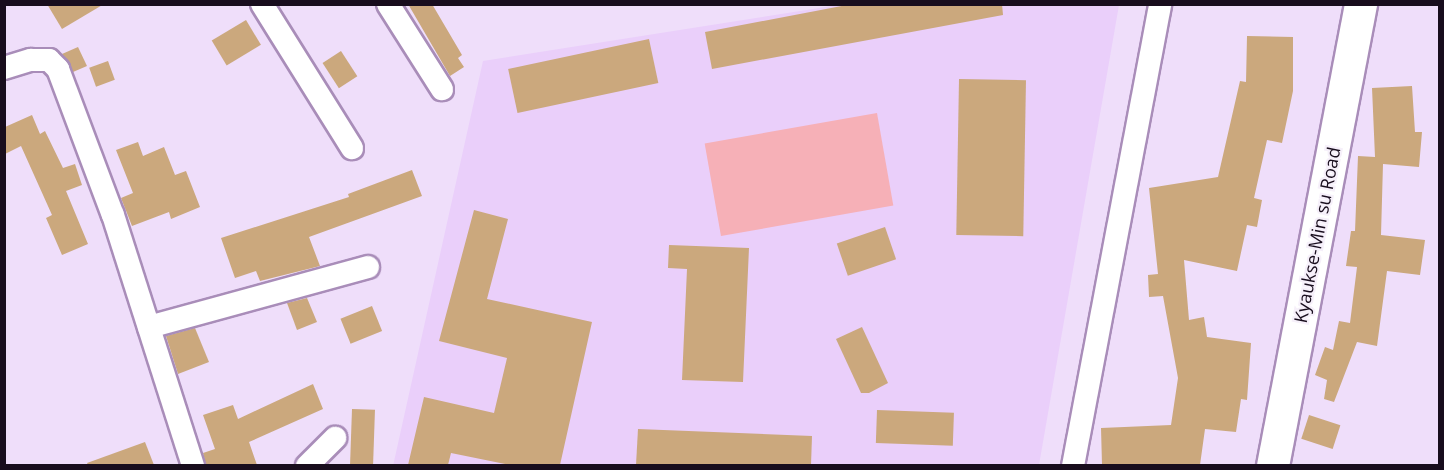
<!DOCTYPE html>
<style>
body{margin:0}
#map{position:relative;width:1444px;height:470px;overflow:hidden;background:#efdefa;font-family:"Open Sans",sans-serif}
div>[style]{position:absolute}
.built>*{inset:0;background:#eacffa}
.green>*{inset:0;background:#f6b0b7;transform-origin:0 0}
.building>*{inset:0;background:#cba87d;transform-origin:0 0}
.roads{filter:drop-shadow(2px 0 #a98db9) drop-shadow(-2px 0 #a98db9) drop-shadow(0 2px #a98db9) drop-shadow(0 -2px #a98db9)}
.street>*{height:22px;margin:-11px;padding:0 11px;transform-origin:11px;border-radius:11px;background:#fff}
.secondary>*{height:32px;margin:-16px;padding:0 16px;transform-origin:16px;border-radius:16px;background:#fff}
span{translate:-50% -50%;white-space:nowrap;text-align:center;line-height:1.15;-webkit-text-stroke:4.5px #f6f0fa;paint-order:stroke}
.street-label{font-size:18px;color:#180d1d}
.frame{position:absolute;inset:0;border:6px solid #180d1d;pointer-events:none}
</style>
<div id="map">
<div class="built">
<div style="clip-path:polygon(838px 5px,1119px 5px,1039px 465px,393px 466px,483px 61px)"></div>
</div>
<div class="green">
<div style="left:877px;top:113px;width:94px;height:175px;rotate:80deg"></div>
</div>
<div class="building">
<div style="clip-path:polygon(47px 4px,104px 4px,62px 29px)"></div>
<div style="clip-path:polygon(408px 4px,432px 4px,462px 55px,458px 58px,464px 67px,450px 76px)"></div>
<div style="clip-path:polygon(852px 4px,1002px 4px,1003px 15px,712px 69px,705px 32px)"></div>
<div style="left:246px;top:20px;width:29px;height:40px;rotate:59deg"></div>
<div style="clip-path:polygon(1247px 36px,1293px 37px,1293px 91px,1282px 143px,1267px 140px,1254px 198px,1262px 200px,1257px 227px,1247px 225px,1237px 271px,1184px 260px,1189px 320px,1204px 317px,1207px 337px,1251px 343px,1247px 400px,1241px 399px,1236px 432px,1205px 429px,1200px 465px,1102px 465px,1101px 428px,1171px 425px,1178px 378px,1163px 296px,1149px 297px,1148px 275px,1158px 274px,1149px 188px,1218px 177px,1240px 81px,1246px 82px)"></div>
<div style="left:649px;top:39px;width:45px;height:144px;rotate:78deg"></div>
<div style="clip-path:polygon(78px 47px,87px 66px,73px 72px,62px 54px)"></div>
<div style="left:341px;top:51px;width:30px;height:22px;rotate:57deg"></div>
<div style="left:108px;top:61px;width:20px;height:20px;rotate:70deg"></div>
<div style="left:959px;top:79px;width:67px;height:156px;rotate:1deg"></div>
<div style="clip-path:polygon(1412px 86px,1415px 132px,1422px 132px,1419px 167px,1383px 164px,1381px 235px,1425px 240px,1420px 275px,1387px 271px,1377px 346px,1357px 342px,1334px 402px,1324px 399px,1327px 380px,1315px 375px,1325px 347px,1333px 350px,1339px 321px,1350px 323px,1357px 267px,1346px 266px,1351px 231px,1355px 231px,1358px 156px,1375px 157px,1372px 88px)"></div>
<div style="clip-path:polygon(32px 115px,40px 134px,45px 131px,63px 168px,75px 164px,82px 185px,66px 191px,88px 244px,62px 255px,46px 218px,52px 215px,21px 146px,5px 154px,5px 127px)"></div>
<div style="clip-path:polygon(138px 142px,143px 156px,164px 147px,175px 175px,186px 171px,200px 207px,171px 219px,169px 212px,132px 226px,121px 198px,133px 193px,116px 150px)"></div>
<div style="clip-path:polygon(412px 170px,422px 196px,309px 237px,320px 266px,260px 281px,256px 271px,235px 278px,221px 238px,349px 197px,348px 194px)"></div>
<div style="clip-path:polygon(474px 210px,508px 219px,487px 299px,592px 322px,560px 465px,510px 465px,451px 453px,448px 465px,408px 465px,424px 397px,494px 413px,507px 358px,439px 341px)"></div>
<div style="left:885px;top:227px;width:34px;height:51px;rotate:71deg"></div>
<div style="clip-path:polygon(669px 245px,749px 248px,743px 382px,682px 380px,687px 269px,668px 268px)"></div>
<div style="clip-path:polygon(307px 298px,317px 322px,297px 330px,287px 303px)"></div>
<div style="left:372px;top:306px;width:27px;height:34px;rotate:68deg"></div>
<div style="clip-path:polygon(862px 327px,888px 383px,869px 393px,861px 393px,836px 339px)"></div>
<div style="clip-path:polygon(195px 328px,209px 362px,178px 374px,166px 336px)"></div>
<div style="clip-path:polygon(313px 384px,323px 409px,249px 442px,257px 465px,206px 465px,203px 453px,215px 449px,203px 415px,233px 405px,238px 419px)"></div>
<div style="left:352px;top:409px;width:23px;height:56px;rotate:2deg"></div>
<div style="left:877px;top:410px;width:77px;height:33px;rotate:2deg"></div>
<div style="left:1309px;top:415px;width:33px;height:25px;rotate:18deg"></div>
<div style="clip-path:polygon(638px 429px,812px 436px,811px 465px,636px 465px)"></div>
<div style="clip-path:polygon(145px 442px,154px 465px,88px 465px,87px 463px)"></div>
</div>
<div class="roads">
<div class="street">
<div style="left:262px;top:4px;width:170px;rotate:58deg"></div>
<div style="left:388px;top:4px;width:101px;rotate:57.6deg"></div>
<div style="left:4px;top:68px;width:28px;rotate:-17deg"></div>
<div style="left:31px;top:60px;width:18px"></div>
<div style="left:49px;top:60px;width:13px;rotate:45deg"></div>
<div style="left:58px;top:69px;width:156px;rotate:69.4deg"></div>
<div style="left:113px;top:215px;width:263px;rotate:72.3deg"></div>
<div style="left:149px;top:327px;width:227px;rotate:-15.3deg"></div>
<div style="left:307px;top:466px;width:40px;rotate:-45deg"></div>
<div style="left:1073px;top:466px;width:470px;rotate:-79.3deg"></div>
</div>
<div class="secondary">
<div style="left:1273px;top:466px;width:470px;rotate:-79.2deg"></div>
</div>
</div>
<div class="street-label">
<span style="left:1317px;top:235px;rotate:-79deg">Kyaukse-Min su Road</span>
</div>
<div class="frame"></div>
</div>
